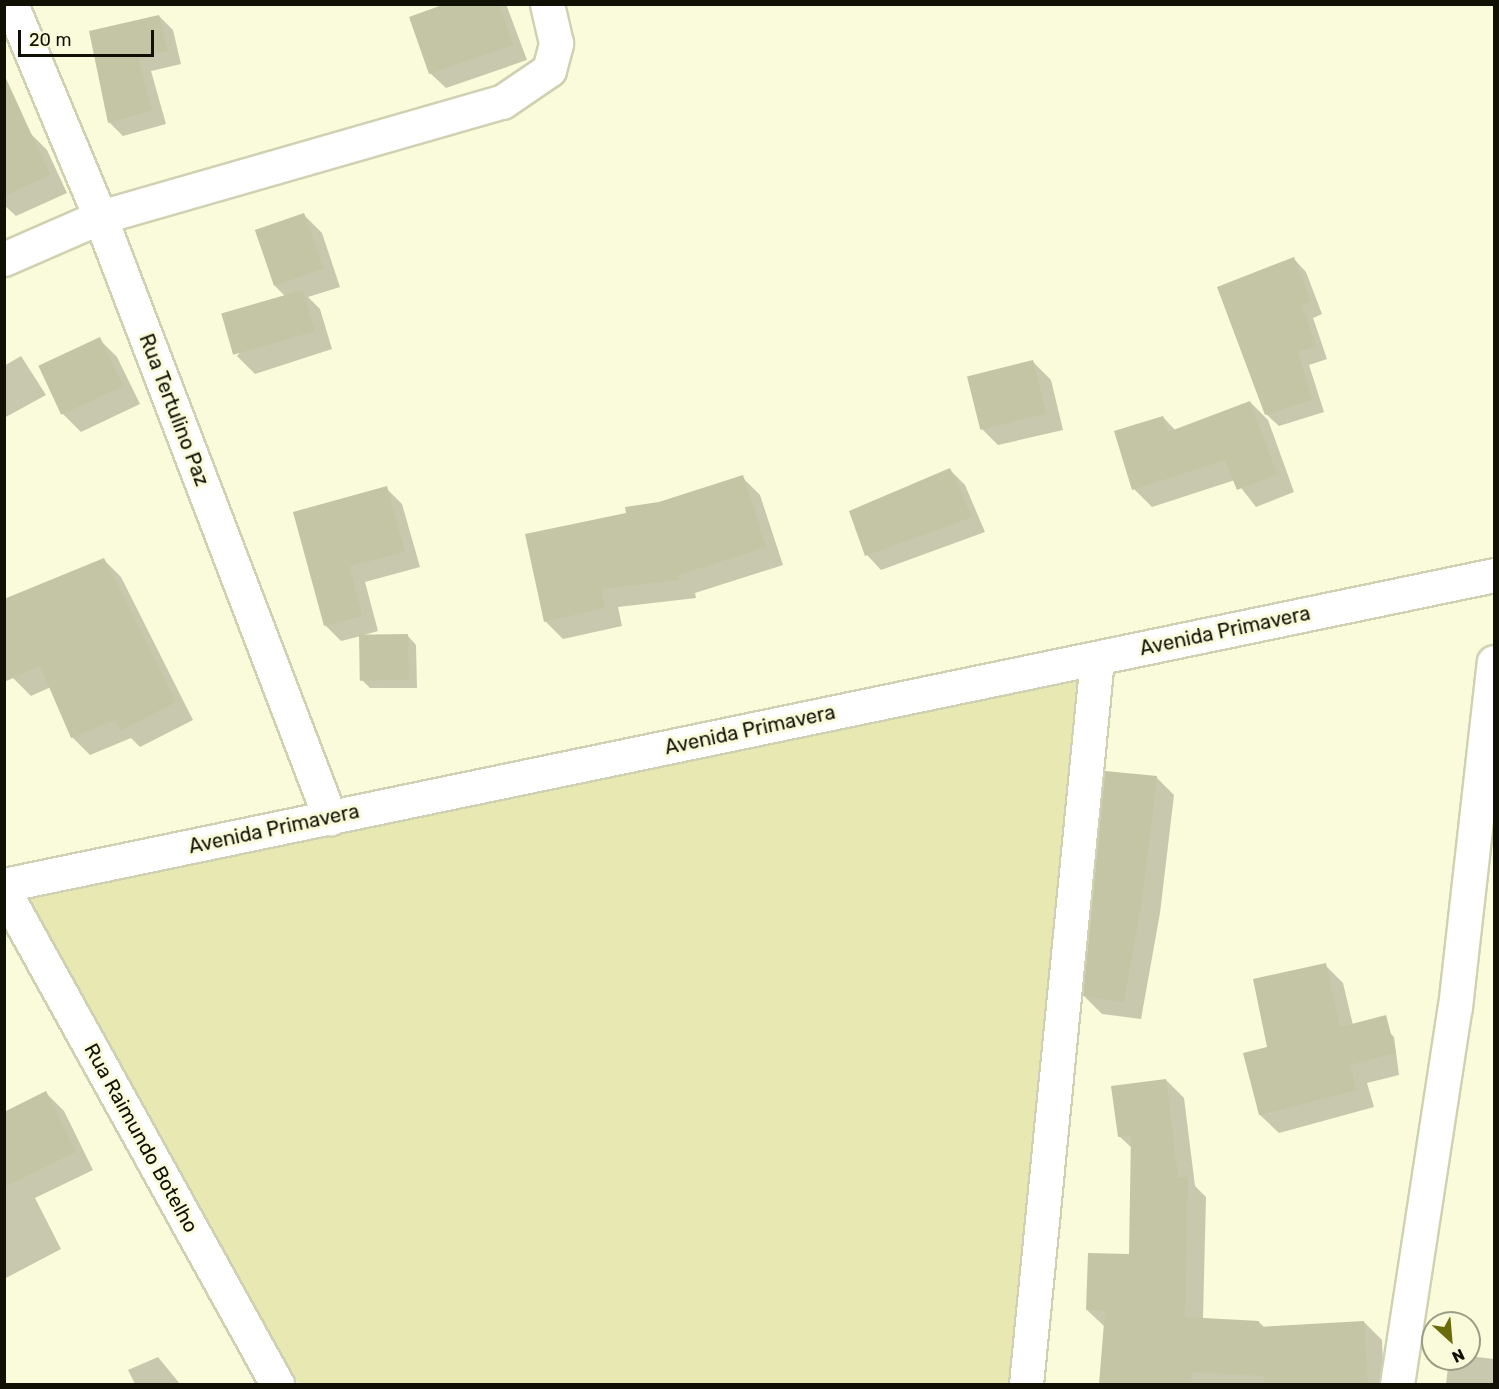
<!DOCTYPE html>
<style>
body{margin:0}
#map{position:relative;width:1499px;height:1389px;overflow:hidden;background:#f9fbda;font-family:Rubik,sans-serif}
div>[style]{position:absolute}
.green>*{inset:0;background:#e8e9b2}
.shadow>*{inset:0;background:#0003}
.building>*{inset:0;background:#c4c5a5;transform-origin:0 0}
.roads{filter:drop-shadow(2px 0 #d0d1b2) drop-shadow(-2px 0 #d0d1b2) drop-shadow(0 2px #d0d1b2) drop-shadow(0 -2px #d0d1b2)}
.minor>*{height:33px;margin:-16.5px;padding:0 16.5px;transform-origin:16.5px;border-radius:16.5px;background:#fff}
span{translate:-50% -50%;white-space:nowrap;text-align:center;line-height:1.15;-webkit-text-stroke:6px #f9fbda;paint-order:stroke}
.street-label{font-size:20px;color:#101005}
.frame{position:absolute;inset:0;border:6px solid #101005;pointer-events:none}
.north{position:absolute;left:1421px;top:1311px;width:60px;height:60px;box-sizing:border-box;background:#f9fbda;border:2px solid #9c9d85;border-radius:50%;rotate:154deg;font-size:16px;font-weight:700;line-height:24px;text-align:center;color:#101005}
.north::after{content:'';display:block;margin:auto;width:21px;height:27px;background:#6c6b09;clip-path:polygon(50% 0,100% 100%,50% 72%,0 100%)}
.scale{position:absolute;left:18px;top:30px;width:136px;height:27px;box-sizing:border-box;border:3px solid #101005;border-top:0;padding-left:8px;font-size:18px;line-height:21px;white-space:nowrap;color:#101005;-webkit-text-stroke:4px #f9fbda;paint-order:stroke}
</style>
<div id="map">
<div class="green">
<div style="clip-path:polygon(1097px 658px,1026px 1384px,299px 1384px,5px 891px)"></div>
</div>
<div class="shadow">
<div style="clip-path:polygon(454px 4px,506px 4px,527px 60px,446px 88px,430px 73px)"></div>
<div style="clip-path:polygon(159px 16px,173px 30px,181px 64px,151px 71px,166px 124px,123px 136px,109px 122px,91px 32px)"></div>
<div style="clip-path:polygon(29px 132px,47px 150px,67px 193px,16px 216px,4px 205px,4px 143px)"></div>
<div style="clip-path:polygon(304px 215px,322px 233px,340px 287px,308px 297px,320px 309px,332px 349px,255px 374px,237px 356px,286px 297px,274px 285px,256px 230px)"></div>
<div style="clip-path:polygon(1294px 259px,1306px 272px,1322px 314px,1313px 318px,1327px 359px,1309px 365px,1324px 412px,1279px 426px,1266px 414px)"></div>
<div style="clip-path:polygon(99px 339px,117px 357px,140px 404px,81px 432px,63px 414px)"></div>
<div style="clip-path:polygon(21px 356px,46px 395px,4px 418px,4px 366px)"></div>
<div style="clip-path:polygon(1033px 362px,1051px 380px,1063px 430px,998px 445px,980px 427px)"></div>
<div style="clip-path:polygon(1250px 402px,1268px 420px,1294px 492px,1256px 507px,1235px 480px,1152px 507px,1134px 489px,1163px 417px,1176px 431px)"></div>
<div style="clip-path:polygon(950px 470px,965px 485px,985px 532px,881px 570px,867px 555px)"></div>
<div style="clip-path:polygon(742px 477px,760px 495px,783px 565px,695px 593px,696px 598px,618px 607px,622px 626px,563px 639px,545px 621px,628px 514px)"></div>
<div style="clip-path:polygon(386px 488px,402px 504px,420px 567px,365px 582px,378px 631px,364px 635px,408px 636px,416px 645px,417px 688px,370px 688px,361px 679px,361px 636px,341px 641px,325px 625px,294px 513px)"></div>
<div style="clip-path:polygon(103px 559px,121px 577px,193px 720px,140px 747px,131px 738px,90px 755px,72px 737px,51px 687px,31px 696px,13px 678px,4px 660px)"></div>
<div style="clip-path:polygon(1156px 777px,1174px 795px,1160px 913px,1141px 1019px,1102px 1014px,1084px 996px)"></div>
<div style="clip-path:polygon(1325px 965px,1343px 983px,1353px 1025px,1376px 1019px,1394px 1037px,1399px 1075px,1367px 1083px,1374px 1107px,1279px 1133px,1260px 1115px,1245px 1054px,1268px 1048px)"></div>
<div style="clip-path:polygon(1166px 1080px,1184px 1098px,1195px 1186px,1206px 1197px,1203px 1319px,1259px 1322px,1265px 1328px,1364px 1322px,1382px 1340px,1384px 1384px,1100px 1384px,1105px 1327px,1087px 1310px,1130px 1256px,1133px 1149px,1119px 1136px)"></div>
<div style="clip-path:polygon(46px 1093px,64px 1111px,93px 1170px,35px 1198px,61px 1249px,4px 1279px,4px 1113px)"></div>
<div style="clip-path:polygon(1469px 1356px,1494px 1359px,1494px 1384px,1446px 1384px,1449px 1359px,1469px 1359px)"></div>
<div style="clip-path:polygon(158px 1357px,180px 1384px,135px 1384px,128px 1370px)"></div>
</div>
<div class="building">
<div style="clip-path:polygon(445px 4px,499px 4px,513px 45px,429px 74px,409px 17px)"></div>
<div style="clip-path:polygon(159px 15px,168px 51px,138px 57px,152px 110px,108px 123px,89px 31px)"></div>
<div style="clip-path:polygon(4px 74px,50px 175px,4px 196px)"></div>
<div style="left:304px;top:213px;width:59px;height:52px;rotate:71deg"></div>
<div style="clip-path:polygon(1294px 257px,1311px 302px,1302px 305px,1316px 346px,1298px 352px,1312px 400px,1265px 415px,1217px 287px)"></div>
<div style="left:303px;top:290px;width:43px;height:85px;rotate:74deg"></div>
<div style="left:100px;top:337px;width:54px;height:68px;rotate:65deg"></div>
<div style="left:1033px;top:360px;width:55px;height:68px;rotate:76deg"></div>
<div style="clip-path:polygon(1250px 401px,1277px 474px,1237px 490px,1225px 460px,1132px 490px,1114px 431px,1163px 416px,1168px 432px)"></div>
<div style="clip-path:polygon(950px 468px,972px 517px,865px 556px,849px 511px)"></div>
<div style="clip-path:polygon(743px 475px,766px 547px,678px 575px,679px 580px,601px 589px,605px 608px,544px 622px,525px 534px,626px 513px,625px 507px,659px 502px)"></div>
<div style="clip-path:polygon(387px 486px,405px 552px,350px 566px,362px 616px,324px 626px,293px 512px)"></div>
<div style="clip-path:polygon(104px 558px,176px 702px,121px 730px,115px 720px,71px 738px,40px 666px,4px 682px,4px 599px)"></div>
<div style="left:408px;top:634px;width:46px;height:49px;rotate:89deg"></div>
<div style="clip-path:polygon(1105px 771px,1157px 776px,1143px 894px,1124px 1002px,1083px 996px)"></div>
<div style="clip-path:polygon(1326px 963px,1340px 1027px,1386px 1015px,1396px 1053px,1350px 1065px,1357px 1090px,1259px 1115px,1243px 1053px,1267px 1047px,1253px 979px)"></div>
<div style="clip-path:polygon(1166px 1079px,1178px 1177px,1188px 1177px,1185px 1317px,1259px 1321px,1259px 1327px,1364px 1321px,1368px 1384px,1265px 1384px,1264px 1376px,1192px 1372px,1191px 1384px,1099px 1384px,1105px 1311px,1086px 1310px,1088px 1253px,1129px 1254px,1131px 1135px,1118px 1137px,1111px 1086px)"></div>
<div style="clip-path:polygon(46px 1091px,76px 1152px,4px 1187px,4px 1112px)"></div>
</div>
<div class="roads">
<div class="minor">
<div style="left:11px;top:4px;width:231px;rotate:67.3deg"></div>
<div style="left:100px;top:217px;width:644px;rotate:69.06deg"></div>
<div style="left:4px;top:259px;width:105px;rotate:-23.6deg"></div>
<div style="left:100px;top:217px;width:418px;rotate:-16deg"></div>
<div style="left:502px;top:102px;width:57px;rotate:-34.2deg"></div>
<div style="left:549px;top:70px;width:28px;rotate:-75deg"></div>
<div style="left:556px;top:43px;width:40px;rotate:-103deg"></div>
<div style="left:4px;top:885px;width:1522px;rotate:-11.75deg"></div>
<div style="left:4px;top:891px;width:564px;rotate:61.02deg"></div>
<div style="left:1026px;top:1384px;width:729px;rotate:-84.41deg"></div>
<div style="left:1397px;top:1384px;width:381px;rotate:-81.3deg"></div>
<div style="left:1455px;top:1007px;width:347px;rotate:-83.6deg"></div>
</div>
</div>
<div class="street-label">
<span style="left:174px;top:410px;rotate:69deg">Rua Tertulino Paz</span>
<span style="left:1225px;top:631px;rotate:-12deg">Avenida Primavera</span>
<span style="left:750px;top:730px;rotate:-12deg">Avenida Primavera</span>
<span style="left:274px;top:829px;rotate:-12deg">Avenida Primavera</span>
<span style="left:141px;top:1138px;rotate:61deg">Rua Raimundo Botelho</span>
</div>
<div class="frame"></div>
<div class="north">N</div>
<div class="scale">20 m</div>
</div>
